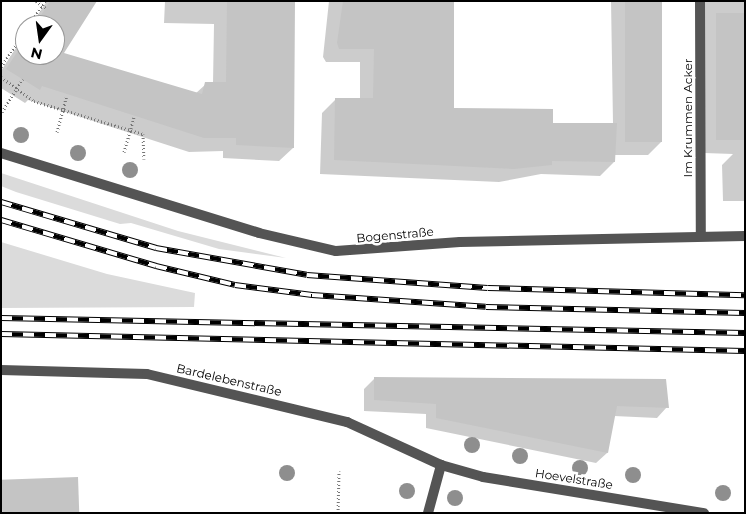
<!DOCTYPE html>
<meta charset="utf-8">
<style>
body{margin:0}
#map{position:relative;width:746px;height:514px;overflow:hidden;background:#fff;font-family:Montserrat,sans-serif}
div>[style]{position:absolute}
.green>*{inset:0;background:#dbdbdb}
.shadow>*{inset:0;background:#0003}
.building>*{inset:0;background:#c4c4c4;transform-origin:0 0}
.path>*{height:3px;margin-top:-1.5px;transform-origin:0;background:repeating-linear-gradient(90deg,#767676 0 1px,transparent 0 3.5px)}
.street>*{height:10px;margin:-5px;padding:0 5px;transform-origin:5px;border-radius:5px;background:#545454}
.rail>*{height:5.5px;margin-top:-2.75px;transform-origin:0;background:repeating-linear-gradient(90deg,#fff 0 11px,#000 0 22px);box-sizing:border-box;border-block:1px solid #000}
.trees>*{width:16px;height:16px;margin:-8px;border-radius:50%;background:#8e8e8e}
span{translate:-50% -50%;white-space:nowrap;text-align:center;line-height:1.15;-webkit-text-stroke:5px #fff;paint-order:stroke}
.street-label{font-size:12px;color:#000}
.frame{position:absolute;inset:0;border:2px solid #000;pointer-events:none}
.north{position:absolute;left:15px;top:15px;width:50px;height:50px;box-sizing:border-box;background:#fff;border:1px solid #999;border-radius:50%;rotate:194deg;font-size:14px;font-weight:700;line-height:20px;text-align:center;color:#000}
.north::after{content:'';display:block;margin:auto;width:18px;height:22px;background:#000;clip-path:polygon(50% 0,100% 100%,50% 72%,0 100%)}
</style>
<div id="map">
<div class="green">
<div style="clip-path:polygon(1px 173px,178px 231px,286px 258px,219px 249px,131px 223px,120px 224px,16px 192px,1px 186px)"></div>
<div style="clip-path:polygon(1px 242px,107px 274px,195px 293px,194px 307px,1px 308px)"></div>
</div>
<div class="shadow">
<div style="clip-path:polygon(47px 1px,96px 1px,62px 54px,195px 94px,206px 84px,213px 83px,214px 24px,164px 23px,165px 1px,294px 1px,293px 148px,279px 161px,223px 158px,223px 151px,189px 152px,28px 100px,25px 103px,1px 88px,1px 71px,25px 34px,25px 55px,55px 55px,55px 25px,31px 25px)"></div>
<div style="clip-path:polygon(329px 1px,453px 1px,452px 109px,551px 125px,613px 124px,611px 1px,661px 1px,662px 141px,648px 155px,614px 155px,614px 162px,600px 176px,541px 174px,499px 182px,320px 174px,322px 113px,336px 99px,360px 99px,360px 62px,326px 62px,323px 57px)"></div>
<div style="clip-path:polygon(704px 1px,745px 1px,745px 201px,723px 201px,722px 165px,733px 154px,704px 153px)"></div>
<div style="clip-path:polygon(375px 378px,667px 407px,657px 418px,614px 416px,607px 453px,596px 463px,426px 428px,426px 414px,364px 411px,364px 389px)"></div>
</div>
<div class="building">
<div style="clip-path:polygon(50px 1px,97px 1px,64px 53px,202px 94px,205px 82px,226px 82px,227px 1px,295px 1px,294px 148px,236px 145px,236px 138px,204px 138px,42px 86px,40px 90px,6px 69px,25px 40px,25px 55px,55px 55px,55px 25px,35px 25px)"></div>
<div style="clip-path:polygon(343px 1px,454px 1px,454px 108px,553px 109px,553px 123px,617px 123px,615px 162px,552px 161px,552px 165px,514px 169px,334px 160px,335px 98px,373px 98px,374px 49px,339px 49px,337px 43px)"></div>
<div style="left:625px;top:1px;width:37px;height:141px"></div>
<div style="left:716px;top:13px;width:29px;height:127px"></div>
<div style="clip-path:polygon(374px 377px,666px 379px,669px 408px,617px 406px,608px 453px,436px 418px,436px 404px,374px 400px)"></div>
<div style="left:78px;top:477px;width:36px;height:77px;rotate:88deg"></div>
</div>
<div class="path">
<div style="left:36px;top:1px;width:12px;rotate:35deg"></div>
<div style="left:29px;top:25px;width:29px;rotate:-56deg"></div>
<div style="left:1px;top:67px;width:43px;rotate:-56.3deg"></div>
<div style="left:1px;top:77px;width:41px;rotate:36deg"></div>
<div style="left:34px;top:101px;width:114px;rotate:16.8deg"></div>
<div style="left:143px;top:134px;width:25px;rotate:88deg"></div>
<div style="left:2px;top:112px;width:39px;rotate:-58deg"></div>
<div style="left:57px;top:132px;width:38px;rotate:-75deg"></div>
<div style="left:124px;top:152px;width:36px;rotate:-74deg"></div>
<div style="left:338px;top:513px;width:42px;rotate:-88.6deg"></div>
</div>
<div class="street">
<div style="left:700px;top:1px;width:235px;rotate:89.8deg"></div>
<div style="left:1px;top:153px;width:270px;rotate:17.2deg"></div>
<div style="left:259px;top:233px;width:79px;rotate:13.2deg"></div>
<div style="left:336px;top:251px;width:124px;rotate:-4.2deg"></div>
<div style="left:460px;top:242px;width:285px;rotate:-1.2deg"></div>
<div style="left:1px;top:370px;width:146px;rotate:1.6deg"></div>
<div style="left:147px;top:374px;width:206px;rotate:13.5deg"></div>
<div style="left:347px;top:422px;width:103px;rotate:24.6deg"></div>
<div style="left:441px;top:465px;width:44px;rotate:15.9deg"></div>
<div style="left:483px;top:477px;width:224px;rotate:9.3deg"></div>
<div style="left:428px;top:513px;width:50px;rotate:-74.8deg"></div>
</div>
<div class="rail">
<div style="left:1px;top:202px;width:162px;rotate:16.5deg"></div>
<div style="left:156px;top:248px;width:153px;rotate:10.1deg"></div>
<div style="left:307px;top:275px;width:181px;rotate:4.1deg"></div>
<div style="left:488px;top:288px;width:257px;rotate:1.6deg"></div>
<div style="left:1px;top:220px;width:162px;rotate:16.5deg"></div>
<div style="left:156px;top:266px;width:81px;rotate:13.5deg"></div>
<div style="left:235px;top:285px;width:78px;rotate:7.4deg"></div>
<div style="left:312px;top:295px;width:174px;rotate:3.9deg"></div>
<div style="left:486px;top:307px;width:259px;rotate:1.3deg"></div>
<div style="left:1px;top:318px;width:744px;rotate:1.16deg"></div>
<div style="left:1px;top:334px;width:744px;rotate:1.31deg"></div>
</div>
<div class="trees">
<div style="left:21px;top:135px"></div>
<div style="left:78px;top:153px"></div>
<div style="left:130px;top:170px"></div>
<div style="left:472px;top:445px"></div>
<div style="left:520px;top:456px"></div>
<div style="left:580px;top:468px"></div>
<div style="left:287px;top:473px"></div>
<div style="left:633px;top:475px"></div>
<div style="left:407px;top:491px"></div>
<div style="left:723px;top:493px"></div>
<div style="left:455px;top:498px"></div>
</div>
<div class="street-label">
<span style="left:688px;top:118px;rotate:-90deg">Im Krummen Acker</span>
<span style="left:395px;top:235px;rotate:-5deg">Bogenstraße</span>
<span style="left:229px;top:380px;rotate:13deg">Bardelebenstraße</span>
<span style="left:574px;top:479px;rotate:9deg">Hoevelstraße</span>
</div>
<div class="frame"></div>
<div class="north">N</div>
</div>
